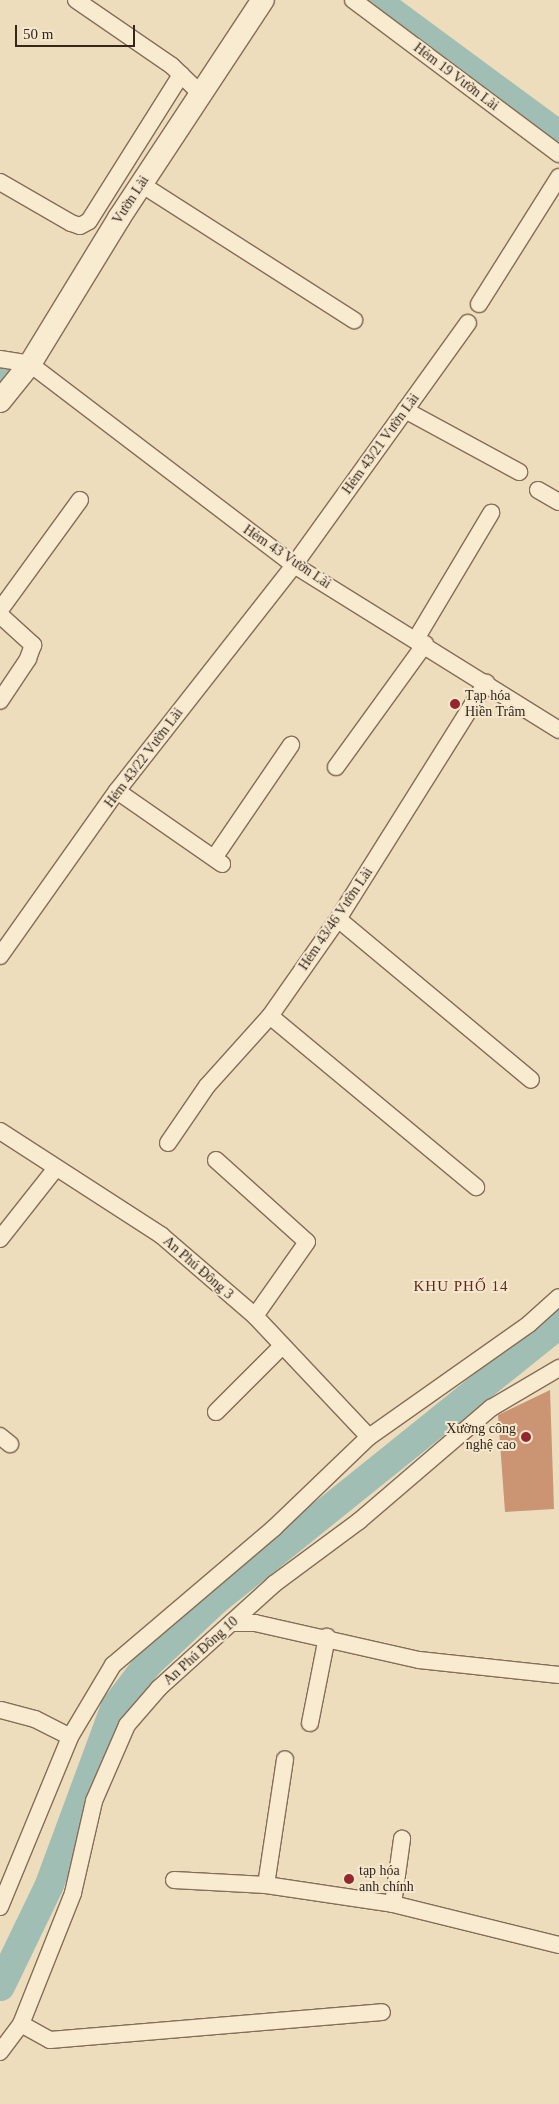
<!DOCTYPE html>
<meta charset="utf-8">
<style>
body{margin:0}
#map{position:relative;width:559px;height:2104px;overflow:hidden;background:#edddbd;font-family:"Times New Roman",serif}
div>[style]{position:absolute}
.river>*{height:29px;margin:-14.5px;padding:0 14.5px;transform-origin:14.5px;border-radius:14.5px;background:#a1beb4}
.building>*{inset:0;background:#cb9473}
.roads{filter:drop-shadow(1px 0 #856d57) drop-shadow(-1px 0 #856d57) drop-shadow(0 1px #856d57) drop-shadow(0 -1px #856d57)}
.street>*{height:16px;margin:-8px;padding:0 8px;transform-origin:8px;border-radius:8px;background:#f8ebd0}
.secondary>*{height:22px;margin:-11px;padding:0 11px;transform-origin:11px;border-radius:11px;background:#f8ebd0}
.dots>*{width:14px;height:14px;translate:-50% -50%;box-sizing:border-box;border:2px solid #f5e7cd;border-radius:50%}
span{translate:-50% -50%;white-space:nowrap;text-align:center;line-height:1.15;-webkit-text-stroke:4px #f5e7cd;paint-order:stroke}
.street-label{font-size:14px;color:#34261b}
.poi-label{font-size:14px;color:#34261b}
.left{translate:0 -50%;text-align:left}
.right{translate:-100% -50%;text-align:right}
.neighbourhood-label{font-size:15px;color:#60271b;letter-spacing:1px}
.scale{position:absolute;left:15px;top:25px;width:120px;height:22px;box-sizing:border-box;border:2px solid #34261b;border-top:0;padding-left:6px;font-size:15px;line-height:18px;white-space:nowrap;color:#34261b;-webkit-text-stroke:4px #f5e7cd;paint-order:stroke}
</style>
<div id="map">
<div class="river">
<div style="left:376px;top:0;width:217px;rotate:36.4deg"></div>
<div style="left:0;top:371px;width:3px;rotate:18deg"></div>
<div style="left:0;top:1986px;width:113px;rotate:-64.3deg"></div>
<div style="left:49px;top:1884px;width:190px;rotate:-69.7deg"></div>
<div style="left:115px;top:1706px;width:53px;rotate:-52.7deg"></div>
<div style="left:147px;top:1664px;width:93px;rotate:-43.3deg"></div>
<div style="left:215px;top:1600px;width:442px;rotate:-38.8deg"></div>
</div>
<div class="building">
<div style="clip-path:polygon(550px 1390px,554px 1509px,505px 1512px,498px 1415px)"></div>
</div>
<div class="roads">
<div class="street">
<div style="left:76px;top:0;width:116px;rotate:34.5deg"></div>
<div style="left:172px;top:66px;width:40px;rotate:44deg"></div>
<div style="left:353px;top:0;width:257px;rotate:36.8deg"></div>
<div style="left:0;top:182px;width:82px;rotate:30deg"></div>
<div style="left:71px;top:223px;width:9px;rotate:18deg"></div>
<div style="left:80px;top:226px;width:10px;rotate:-29deg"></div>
<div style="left:89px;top:221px;width:173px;rotate:-57.8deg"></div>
<div style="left:141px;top:184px;width:253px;rotate:32.6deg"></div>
<div style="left:479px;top:304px;width:150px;rotate:-57.8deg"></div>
<div style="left:0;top:359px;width:30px;rotate:9deg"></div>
<div style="left:30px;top:364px;width:332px;rotate:37.3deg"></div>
<div style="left:294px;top:565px;width:312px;rotate:31.9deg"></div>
<div style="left:405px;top:410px;width:130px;rotate:28.5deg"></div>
<div style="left:538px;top:490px;width:24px;rotate:30deg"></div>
<div style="left:0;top:610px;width:136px;rotate:-54deg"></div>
<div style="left:0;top:615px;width:45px;rotate:42.3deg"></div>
<div style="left:33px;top:645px;width:15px;rotate:110deg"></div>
<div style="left:28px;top:659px;width:50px;rotate:123.7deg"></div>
<div style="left:416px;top:639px;width:147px;rotate:-59.2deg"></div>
<div style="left:336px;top:767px;width:152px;rotate:-54.1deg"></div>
<div style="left:117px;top:791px;width:128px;rotate:34.8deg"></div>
<div style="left:214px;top:858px;width:137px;rotate:-55.7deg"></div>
<div style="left:338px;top:919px;width:251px;rotate:39.8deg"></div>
<div style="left:0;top:956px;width:202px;rotate:-54.7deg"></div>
<div style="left:117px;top:791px;width:287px;rotate:-51.9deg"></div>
<div style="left:294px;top:565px;width:298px;rotate:-54.3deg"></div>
<div style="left:270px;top:1016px;width:268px;rotate:39.7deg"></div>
<div style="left:0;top:1131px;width:193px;rotate:32.9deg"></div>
<div style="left:162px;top:1236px;width:123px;rotate:40.7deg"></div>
<div style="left:255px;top:1316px;width:166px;rotate:46.7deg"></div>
<div style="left:168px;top:1143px;width:69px;rotate:-55.6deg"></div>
<div style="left:207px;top:1086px;width:94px;rotate:-48deg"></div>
<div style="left:270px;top:1016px;width:118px;rotate:-55deg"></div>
<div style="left:338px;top:919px;width:279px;rotate:-57.9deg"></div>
<div style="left:216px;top:1160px;width:122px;rotate:42deg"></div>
<div style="left:307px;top:1242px;width:90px;rotate:125.1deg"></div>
<div style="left:0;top:1239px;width:90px;rotate:-51.7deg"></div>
<div style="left:216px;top:1412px;width:93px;rotate:-45deg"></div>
<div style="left:0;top:1436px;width:13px;rotate:39deg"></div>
<div style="left:233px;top:1623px;width:22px"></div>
<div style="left:255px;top:1623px;width:168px;rotate:12.7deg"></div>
<div style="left:419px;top:1660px;width:141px;rotate:6.1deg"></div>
<div style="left:1px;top:1710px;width:35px;rotate:15deg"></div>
<div style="left:35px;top:1719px;width:39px;rotate:27deg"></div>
<div style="left:310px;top:1723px;width:88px;rotate:-78.8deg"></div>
<div style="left:174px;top:1880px;width:92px;rotate:3.1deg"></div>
<div style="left:266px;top:1885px;width:128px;rotate:8.5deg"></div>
<div style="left:393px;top:1904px;width:171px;rotate:13.9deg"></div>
<div style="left:266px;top:1885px;width:127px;rotate:-81.4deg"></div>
<div style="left:393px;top:1904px;width:66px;rotate:-82.1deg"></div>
<div style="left:0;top:1907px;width:184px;rotate:-67.6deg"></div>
<div style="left:70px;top:1737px;width:84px;rotate:-59.2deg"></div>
<div style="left:113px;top:1665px;width:211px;rotate:-40.4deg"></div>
<div style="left:274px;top:1528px;width:132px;rotate:-43.8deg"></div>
<div style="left:369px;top:1437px;width:196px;rotate:-35.2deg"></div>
<div style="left:529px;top:1324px;width:40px;rotate:-42deg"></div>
<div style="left:21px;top:2024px;width:33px;rotate:29deg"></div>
<div style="left:50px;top:2040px;width:333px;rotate:-4.8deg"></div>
<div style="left:0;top:2052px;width:35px;rotate:-53deg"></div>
<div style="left:21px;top:2024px;width:141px;rotate:-68.3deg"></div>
<div style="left:73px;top:1893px;width:94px;rotate:-77.1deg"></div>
<div style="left:94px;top:1801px;width:83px;rotate:-66.5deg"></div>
<div style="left:127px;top:1725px;width:49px;rotate:-49.1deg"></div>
<div style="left:159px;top:1688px;width:155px;rotate:-42.1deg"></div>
<div style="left:274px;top:1584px;width:106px;rotate:-36.5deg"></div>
<div style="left:359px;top:1521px;width:174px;rotate:-40.6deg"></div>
<div style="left:491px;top:1408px;width:79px;rotate:-30.5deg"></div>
</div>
<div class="secondary">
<div style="left:0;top:401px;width:48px;rotate:-51deg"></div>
<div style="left:30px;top:364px;width:171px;rotate:-58.6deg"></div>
<div style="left:119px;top:218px;width:261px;rotate:-56.6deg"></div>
</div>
</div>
<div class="dots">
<div style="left:455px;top:704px;background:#93272d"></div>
<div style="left:526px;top:1437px;background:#93272d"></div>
<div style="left:349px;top:1879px;background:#93272d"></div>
</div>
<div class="street-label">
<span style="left:456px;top:77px;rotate:37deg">Hẻm 19 Vườn Lài</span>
<span style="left:131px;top:200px;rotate:-57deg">Vườn Lài</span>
<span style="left:381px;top:444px;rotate:-54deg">Hẻm 43/21 Vườn Lài</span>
<span style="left:287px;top:557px;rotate:34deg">Hẻm 43 Vườn Lài</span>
<span style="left:144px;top:758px;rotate:-53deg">Hẻm 43/22 Vườn Lài</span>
<span style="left:336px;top:919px;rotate:-56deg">Hẻm 43/46 Vườn Lài</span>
<span style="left:198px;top:1268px;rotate:41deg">An Phú Đông 3</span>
<span style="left:201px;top:1651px;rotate:-42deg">An Phú Đông 10</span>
</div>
<div class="poi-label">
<span class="left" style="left:465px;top:704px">Tạp hóa<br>Hiền Trâm</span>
<span class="right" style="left:516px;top:1437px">Xường công<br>nghệ cao</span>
<span class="left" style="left:359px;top:1879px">tạp hóa<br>anh chính</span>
</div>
<div class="neighbourhood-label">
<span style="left:461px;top:1287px">KHU PHỐ 14</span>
</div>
<div class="scale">50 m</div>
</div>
